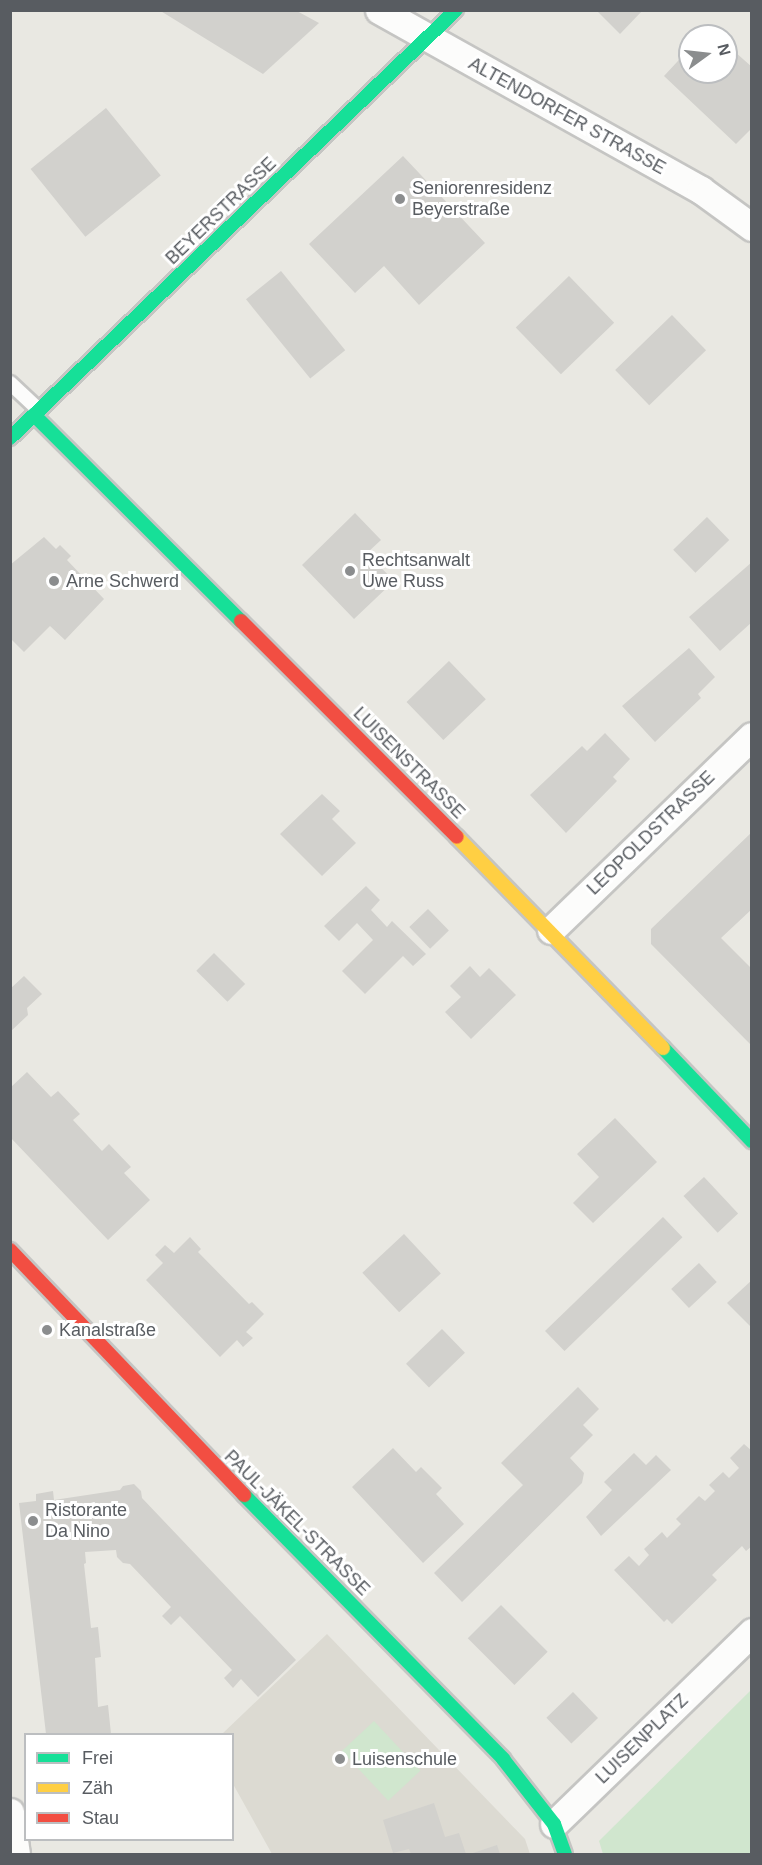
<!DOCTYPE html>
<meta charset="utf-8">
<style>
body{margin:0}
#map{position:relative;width:762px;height:1865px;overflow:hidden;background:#e9e8e2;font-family:Helvetica,sans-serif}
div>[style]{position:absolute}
.education>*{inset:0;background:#dcdad2}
.green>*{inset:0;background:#d0e6ce;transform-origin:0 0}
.building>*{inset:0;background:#d2d1cd;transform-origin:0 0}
.roads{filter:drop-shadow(2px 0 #c5c5c3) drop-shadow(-2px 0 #c5c5c3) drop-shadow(0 2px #c5c5c3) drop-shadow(0 -2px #c5c5c3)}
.lane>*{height:14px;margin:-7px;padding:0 7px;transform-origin:7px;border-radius:7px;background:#fcfcfb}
.street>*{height:27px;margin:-13.5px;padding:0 13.5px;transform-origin:13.5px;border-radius:13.5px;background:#fcfcfb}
.fast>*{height:14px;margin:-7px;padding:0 7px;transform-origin:7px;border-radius:7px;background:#16e098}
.slow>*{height:14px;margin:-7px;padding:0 7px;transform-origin:7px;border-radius:7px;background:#ffcf43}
.jam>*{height:14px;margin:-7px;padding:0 7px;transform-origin:7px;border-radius:7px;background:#f24e42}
.dots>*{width:16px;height:16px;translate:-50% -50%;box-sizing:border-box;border:3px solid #fff;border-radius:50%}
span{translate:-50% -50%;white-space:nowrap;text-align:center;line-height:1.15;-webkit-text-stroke:6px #fff;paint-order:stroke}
.street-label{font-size:18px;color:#585c61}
.poi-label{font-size:18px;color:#585c61}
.left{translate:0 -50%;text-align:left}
.frame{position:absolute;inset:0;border:12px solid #585c61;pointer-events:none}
.legend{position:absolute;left:24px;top:1733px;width:210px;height:108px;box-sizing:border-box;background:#fff;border:2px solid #bcbec0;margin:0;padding:8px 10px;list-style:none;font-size:18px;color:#585c61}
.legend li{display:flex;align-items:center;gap:12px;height:30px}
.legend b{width:30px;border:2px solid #bcbec0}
.north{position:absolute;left:678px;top:24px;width:60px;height:60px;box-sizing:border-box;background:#fff;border:2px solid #bcbec0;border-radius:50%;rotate:75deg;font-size:16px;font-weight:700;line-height:24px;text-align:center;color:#585c61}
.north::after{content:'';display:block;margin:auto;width:21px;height:27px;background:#8b8d8e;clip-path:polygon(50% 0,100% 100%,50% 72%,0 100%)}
</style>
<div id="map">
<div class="education">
<div style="clip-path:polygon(327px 1634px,525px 1839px,530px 1854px,272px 1854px,233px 1784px,232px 1734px,222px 1734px)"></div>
</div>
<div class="green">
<div style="clip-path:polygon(751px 1690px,751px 1854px,603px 1854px,599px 1841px)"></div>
<div style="left:374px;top:1721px;width:68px;height:44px;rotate:47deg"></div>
</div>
<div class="building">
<div style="clip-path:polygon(159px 10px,295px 10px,319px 23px,263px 74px)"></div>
<div style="clip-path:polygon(596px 10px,643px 10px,620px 34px)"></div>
<div style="clip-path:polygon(709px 28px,718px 36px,701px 36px)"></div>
<div style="clip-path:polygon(726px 44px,752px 67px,752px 128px,736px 144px,664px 76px,690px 48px,690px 72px,726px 72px)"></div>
<div style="left:106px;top:108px;width:87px;height:97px;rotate:51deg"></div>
<div style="clip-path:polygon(403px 156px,485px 243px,419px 305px,384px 266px,355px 293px,309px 244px)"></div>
<div style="left:281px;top:271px;width:102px;height:45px;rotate:51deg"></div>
<div style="left:569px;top:276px;width:65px;height:74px;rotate:46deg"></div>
<div style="left:672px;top:315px;width:49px;height:79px;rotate:46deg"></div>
<div style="clip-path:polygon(355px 513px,381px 540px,367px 553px,394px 581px,354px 619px,302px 565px)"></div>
<div style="left:707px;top:517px;width:32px;height:47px;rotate:46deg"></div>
<div style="clip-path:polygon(44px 537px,56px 549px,60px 545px,71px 556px,67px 560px,104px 599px,65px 640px,50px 626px,24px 652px,12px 640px,10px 641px,10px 565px)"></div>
<div style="clip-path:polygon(752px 562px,752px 622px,720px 651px,689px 617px)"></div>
<div style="clip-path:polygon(689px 648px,715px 677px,698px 694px,701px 698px,655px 742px,622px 706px)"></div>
<div style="left:449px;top:661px;width:53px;height:59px;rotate:46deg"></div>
<div style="clip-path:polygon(605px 733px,630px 759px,613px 777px,617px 781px,566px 833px,530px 795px,582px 746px,587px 751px)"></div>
<div style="clip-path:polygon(322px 794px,340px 811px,332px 819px,356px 843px,322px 876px,280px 834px)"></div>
<div style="clip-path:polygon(752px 832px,752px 909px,721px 938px,752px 969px,752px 1046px,651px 944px,651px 929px)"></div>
<div style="clip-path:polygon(366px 886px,380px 900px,371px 910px,387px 927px,392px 921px,426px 954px,413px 966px,403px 956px,365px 994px,342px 971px,373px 940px,357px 923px,339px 941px,324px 926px)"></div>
<div style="left:428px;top:909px;width:30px;height:26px;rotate:46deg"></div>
<div style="left:214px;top:953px;width:44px;height:25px;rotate:45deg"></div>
<div style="clip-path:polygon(470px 966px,480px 977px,489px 968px,516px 995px,471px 1039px,445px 1012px,461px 997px,450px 986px)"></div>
<div style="clip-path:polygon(24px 976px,42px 994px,27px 1008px,28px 1015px,10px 1032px,10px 989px)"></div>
<div style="clip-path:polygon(27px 1072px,51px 1097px,58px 1091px,80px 1114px,73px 1120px,102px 1151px,109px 1144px,131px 1167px,124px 1173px,150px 1200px,108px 1240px,10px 1137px,10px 1088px)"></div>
<div style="clip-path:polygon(615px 1118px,657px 1162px,593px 1223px,573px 1203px,599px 1177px,577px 1154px)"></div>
<div style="left:704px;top:1177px;width:50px;height:28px;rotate:47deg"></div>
<div style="left:663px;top:1217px;width:28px;height:164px;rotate:46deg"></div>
<div style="left:404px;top:1234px;width:54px;height:57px;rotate:47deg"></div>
<div style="clip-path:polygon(190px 1237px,201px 1249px,198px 1252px,249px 1304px,252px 1302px,264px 1314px,246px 1332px,253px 1338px,243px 1347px,237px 1340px,220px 1357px,146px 1280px,163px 1263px,155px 1255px,165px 1245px,174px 1253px)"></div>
<div style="left:699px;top:1263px;width:26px;height:38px;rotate:47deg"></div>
<div style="clip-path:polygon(752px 1280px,752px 1328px,727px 1303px)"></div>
<div style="left:442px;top:1329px;width:33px;height:50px;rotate:46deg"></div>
<div style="clip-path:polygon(578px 1387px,599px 1409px,583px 1425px,593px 1435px,570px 1458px,584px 1473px,582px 1483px,462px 1602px,434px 1573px,523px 1485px,501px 1463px)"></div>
<div style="clip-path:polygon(744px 1444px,752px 1451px,752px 1546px,746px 1551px,742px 1546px,712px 1575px,717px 1580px,672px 1624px,667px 1619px,664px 1622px,614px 1570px,629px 1556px,639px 1566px,649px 1555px,644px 1549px,662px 1532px,667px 1538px,681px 1524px,676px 1519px,699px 1496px,705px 1501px,715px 1491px,709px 1485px,723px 1472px,729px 1478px,739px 1468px,730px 1458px)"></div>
<div style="clip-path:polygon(393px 1448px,416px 1472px,421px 1467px,442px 1488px,436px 1494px,464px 1524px,423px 1563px,352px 1487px)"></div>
<div style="clip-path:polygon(634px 1453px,646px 1465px,656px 1455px,671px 1470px,601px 1536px,586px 1517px,612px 1490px,604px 1482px)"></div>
<div style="clip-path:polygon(134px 1484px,141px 1491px,142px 1498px,296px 1660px,258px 1697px,241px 1679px,233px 1688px,224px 1678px,232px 1670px,180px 1616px,171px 1625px,162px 1616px,171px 1607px,130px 1564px,123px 1563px,117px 1557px,116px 1550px,85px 1552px,86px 1563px,84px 1564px,91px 1628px,98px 1627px,101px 1657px,95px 1658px,98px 1707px,108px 1705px,111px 1734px,46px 1734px,19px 1503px,36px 1501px,36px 1494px,53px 1491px,54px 1500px,120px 1490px,123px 1486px)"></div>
<div style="left:501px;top:1605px;width:66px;height:47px;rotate:45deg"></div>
<div style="left:573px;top:1692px;width:36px;height:37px;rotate:46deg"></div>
<div style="clip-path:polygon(434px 1803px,445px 1837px,459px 1833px,466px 1854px,411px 1854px,409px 1849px,393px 1853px,383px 1820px)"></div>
<div style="clip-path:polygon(497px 1845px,500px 1854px,470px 1854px)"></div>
</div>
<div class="roads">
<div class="lane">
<div style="left:10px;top:383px;width:40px;rotate:43deg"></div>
</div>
<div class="street">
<div style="left:379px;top:10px;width:369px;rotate:29.2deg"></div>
<div style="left:701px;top:190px;width:63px;rotate:36deg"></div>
<div style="left:551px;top:930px;width:279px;rotate:-44deg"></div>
<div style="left:10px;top:1812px;width:42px;rotate:81.9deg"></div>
<div style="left:554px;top:1824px;width:276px;rotate:-44.1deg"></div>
</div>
<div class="fast">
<div style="left:34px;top:415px;width:292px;rotate:44.9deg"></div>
<div style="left:10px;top:438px;width:618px;rotate:-43.82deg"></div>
<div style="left:663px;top:1048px;width:129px;rotate:46.3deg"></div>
<div style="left:244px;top:1495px;width:370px;rotate:45.5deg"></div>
<div style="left:503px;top:1759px;width:83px;rotate:51.9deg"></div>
<div style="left:554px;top:1824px;width:32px;rotate:70deg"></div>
</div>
<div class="slow">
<div style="left:457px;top:837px;width:295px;rotate:45.7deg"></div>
</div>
<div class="jam">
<div style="left:241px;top:621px;width:305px;rotate:45deg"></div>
<div style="left:10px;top:1250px;width:339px;rotate:46.3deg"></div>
</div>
</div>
<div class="dots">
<div style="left:400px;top:199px;background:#8b8d8e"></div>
<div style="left:350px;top:571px;background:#8b8d8e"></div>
<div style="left:54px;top:581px;background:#8b8d8e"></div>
<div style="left:47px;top:1330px;background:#8b8d8e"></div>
<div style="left:33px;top:1521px;background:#8b8d8e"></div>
<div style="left:340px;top:1759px;background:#8b8d8e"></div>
</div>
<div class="street-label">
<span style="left:567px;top:116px;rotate:29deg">ALTENDORFER STRASSE</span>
<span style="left:221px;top:211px;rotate:-44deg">BEYERSTRASSE</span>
<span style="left:409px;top:763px;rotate:45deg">LUISENSTRASSE</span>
<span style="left:651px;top:833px;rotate:-44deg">LEOPOLDSTRASSE</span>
<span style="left:297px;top:1523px;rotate:45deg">PAUL-JÄKEL-STRASSE</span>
<span style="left:642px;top:1739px;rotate:-44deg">LUISENPLATZ</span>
</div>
<div class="poi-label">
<span class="left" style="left:412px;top:199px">Seniorenresidenz<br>Beyerstraße</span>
<span class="left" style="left:362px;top:571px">Rechtsanwalt<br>Uwe Russ</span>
<span class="left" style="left:66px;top:581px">Arne Schwerd</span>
<span class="left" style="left:59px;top:1330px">Kanalstraße</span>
<span class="left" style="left:45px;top:1521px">Ristorante<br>Da Nino</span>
<span class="left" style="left:352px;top:1759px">Luisenschule</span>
</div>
<div class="frame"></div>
<ul class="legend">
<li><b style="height:8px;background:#16e098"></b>Frei</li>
<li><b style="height:8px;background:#ffcf43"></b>Zäh</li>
<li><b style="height:8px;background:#f24e42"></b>Stau</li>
</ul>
<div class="north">N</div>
</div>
